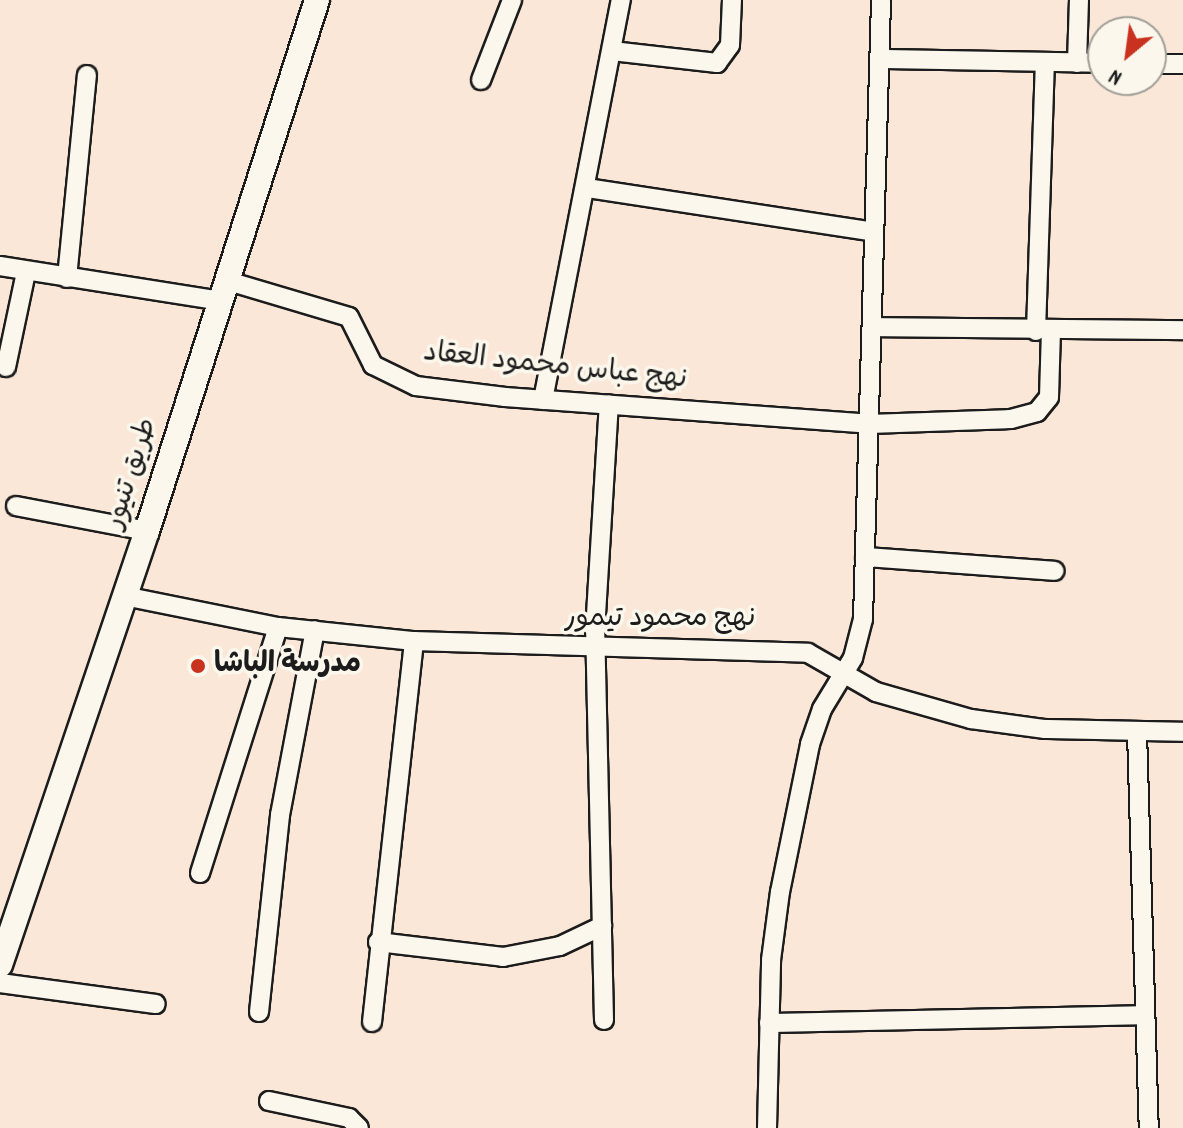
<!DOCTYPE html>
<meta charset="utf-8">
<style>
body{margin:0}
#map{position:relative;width:1183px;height:1128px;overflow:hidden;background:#fae7d7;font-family:Dekko,"Playpen Sans Arabic",sans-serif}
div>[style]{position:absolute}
.roads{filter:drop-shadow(2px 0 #1c1c1c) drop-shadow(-2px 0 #1c1c1c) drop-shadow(0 2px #1c1c1c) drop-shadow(0 -2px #1c1c1c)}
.minor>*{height:18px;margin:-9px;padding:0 9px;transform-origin:9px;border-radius:9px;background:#fbf7ec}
.secondary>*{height:24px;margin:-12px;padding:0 12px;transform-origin:12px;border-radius:12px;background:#fbf7ec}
.dots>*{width:22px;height:22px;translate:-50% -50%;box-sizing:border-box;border:4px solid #fbf7ec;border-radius:50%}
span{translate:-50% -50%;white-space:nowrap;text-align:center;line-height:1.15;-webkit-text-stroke:7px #fbf7ec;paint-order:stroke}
.street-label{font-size:28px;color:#1c1c1c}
.poi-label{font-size:28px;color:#1c1c1c;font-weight:700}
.left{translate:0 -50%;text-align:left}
.north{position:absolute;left:1087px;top:16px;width:80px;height:80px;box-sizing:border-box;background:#fbf7ec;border:2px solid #a29f99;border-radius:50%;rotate:209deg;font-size:22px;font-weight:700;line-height:32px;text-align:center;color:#1c1c1c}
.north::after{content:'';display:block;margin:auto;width:28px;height:36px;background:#c8321e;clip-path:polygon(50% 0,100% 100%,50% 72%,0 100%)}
</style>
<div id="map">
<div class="roads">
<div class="minor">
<div style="left:612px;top:51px;width:106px;rotate:6.5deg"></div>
<div style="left:717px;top:63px;width:22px;rotate:-54deg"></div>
<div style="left:730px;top:45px;width:45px;rotate:-87.5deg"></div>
<div style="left:880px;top:59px;width:223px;rotate:1deg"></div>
<div style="left:1077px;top:63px;width:63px;rotate:-88.2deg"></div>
<div style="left:1151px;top:64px;width:32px"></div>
<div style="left:481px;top:80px;width:86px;rotate:-68.8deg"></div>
<div style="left:587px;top:188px;width:290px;rotate:8.7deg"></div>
<div style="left:0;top:266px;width:225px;rotate:9deg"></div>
<div style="left:67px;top:278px;width:204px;rotate:-84.4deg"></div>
<div style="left:228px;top:281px;width:126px;rotate:16.6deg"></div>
<div style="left:349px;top:317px;width:54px;rotate:63.4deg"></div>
<div style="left:373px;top:365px;width:48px;rotate:26deg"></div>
<div style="left:416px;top:386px;width:90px;rotate:7deg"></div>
<div style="left:505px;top:397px;width:365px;rotate:4.2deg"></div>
<div style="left:869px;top:424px;width:142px;rotate:-2deg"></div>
<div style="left:1011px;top:419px;width:27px;rotate:-15deg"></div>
<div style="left:1037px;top:412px;width:19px;rotate:-51deg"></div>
<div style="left:1049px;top:397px;width:66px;rotate:-88.3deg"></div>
<div style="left:872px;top:327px;width:311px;rotate:0.6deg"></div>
<div style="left:1036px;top:331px;width:268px;rotate:-88.1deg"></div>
<div style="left:6px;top:367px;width:97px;rotate:-78.1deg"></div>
<div style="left:543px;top:400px;width:408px;rotate:-79deg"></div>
<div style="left:16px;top:506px;width:133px;rotate:10.8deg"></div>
<div style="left:865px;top:557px;width:190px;rotate:4.2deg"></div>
<div style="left:124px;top:596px;width:157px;rotate:11.4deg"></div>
<div style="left:278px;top:627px;width:137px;rotate:5.9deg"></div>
<div style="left:414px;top:641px;width:394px;rotate:1.7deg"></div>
<div style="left:808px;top:653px;width:78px;rotate:29.8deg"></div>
<div style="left:876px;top:692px;width:99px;rotate:15.9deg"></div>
<div style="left:971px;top:719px;width:75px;rotate:7.7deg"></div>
<div style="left:1045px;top:729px;width:138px;rotate:1.2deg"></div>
<div style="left:1137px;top:732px;width:396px;rotate:88.3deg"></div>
<div style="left:200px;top:873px;width:258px;rotate:-72.4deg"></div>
<div style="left:378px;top:942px;width:126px;rotate:6.8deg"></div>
<div style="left:503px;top:957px;width:58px;rotate:-10.9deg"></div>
<div style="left:560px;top:946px;width:47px;rotate:-25.5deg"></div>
<div style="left:0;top:983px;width:157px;rotate:7.7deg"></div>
<div style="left:259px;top:1012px;width:198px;rotate:-83.9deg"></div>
<div style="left:280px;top:815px;width:188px;rotate:-79.3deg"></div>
<div style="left:604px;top:1020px;width:389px;rotate:-91.3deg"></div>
<div style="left:595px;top:631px;width:227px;rotate:-86.5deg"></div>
<div style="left:372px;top:1022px;width:383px;rotate:-83.7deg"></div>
<div style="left:769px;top:1023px;width:374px;rotate:-1.2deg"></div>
<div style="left:269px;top:1101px;width:82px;rotate:12deg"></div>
<div style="left:349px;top:1118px;width:14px;rotate:45deg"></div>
<div style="left:767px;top:1128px;width:168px;rotate:-88.6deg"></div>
<div style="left:771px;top:960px;width:69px;rotate:-82.5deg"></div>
<div style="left:780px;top:892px;width:151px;rotate:-78.5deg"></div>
<div style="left:810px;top:744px;width:37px;rotate:-71deg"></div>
<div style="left:822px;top:709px;width:60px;rotate:-58.7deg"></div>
<div style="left:853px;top:658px;width:40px;rotate:-75.6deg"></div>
<div style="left:863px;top:619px;width:619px;rotate:-88.33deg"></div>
</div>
<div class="secondary">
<div style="left:0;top:965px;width:458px;rotate:-71.3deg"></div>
<div style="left:147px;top:531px;width:558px;rotate:-72.25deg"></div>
</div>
</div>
<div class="dots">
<div style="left:198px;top:666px;background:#c8321e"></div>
</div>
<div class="street-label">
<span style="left:555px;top:368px;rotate:6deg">نهج عباس محمود العقاد</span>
<span style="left:133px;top:474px;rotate:-72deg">طريق تنيور</span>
<span style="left:660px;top:620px">نهج محمود تيمور</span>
</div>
<div class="poi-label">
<span class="left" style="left:214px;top:666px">مدرسة الباشا</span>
</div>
<div class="north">N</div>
</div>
